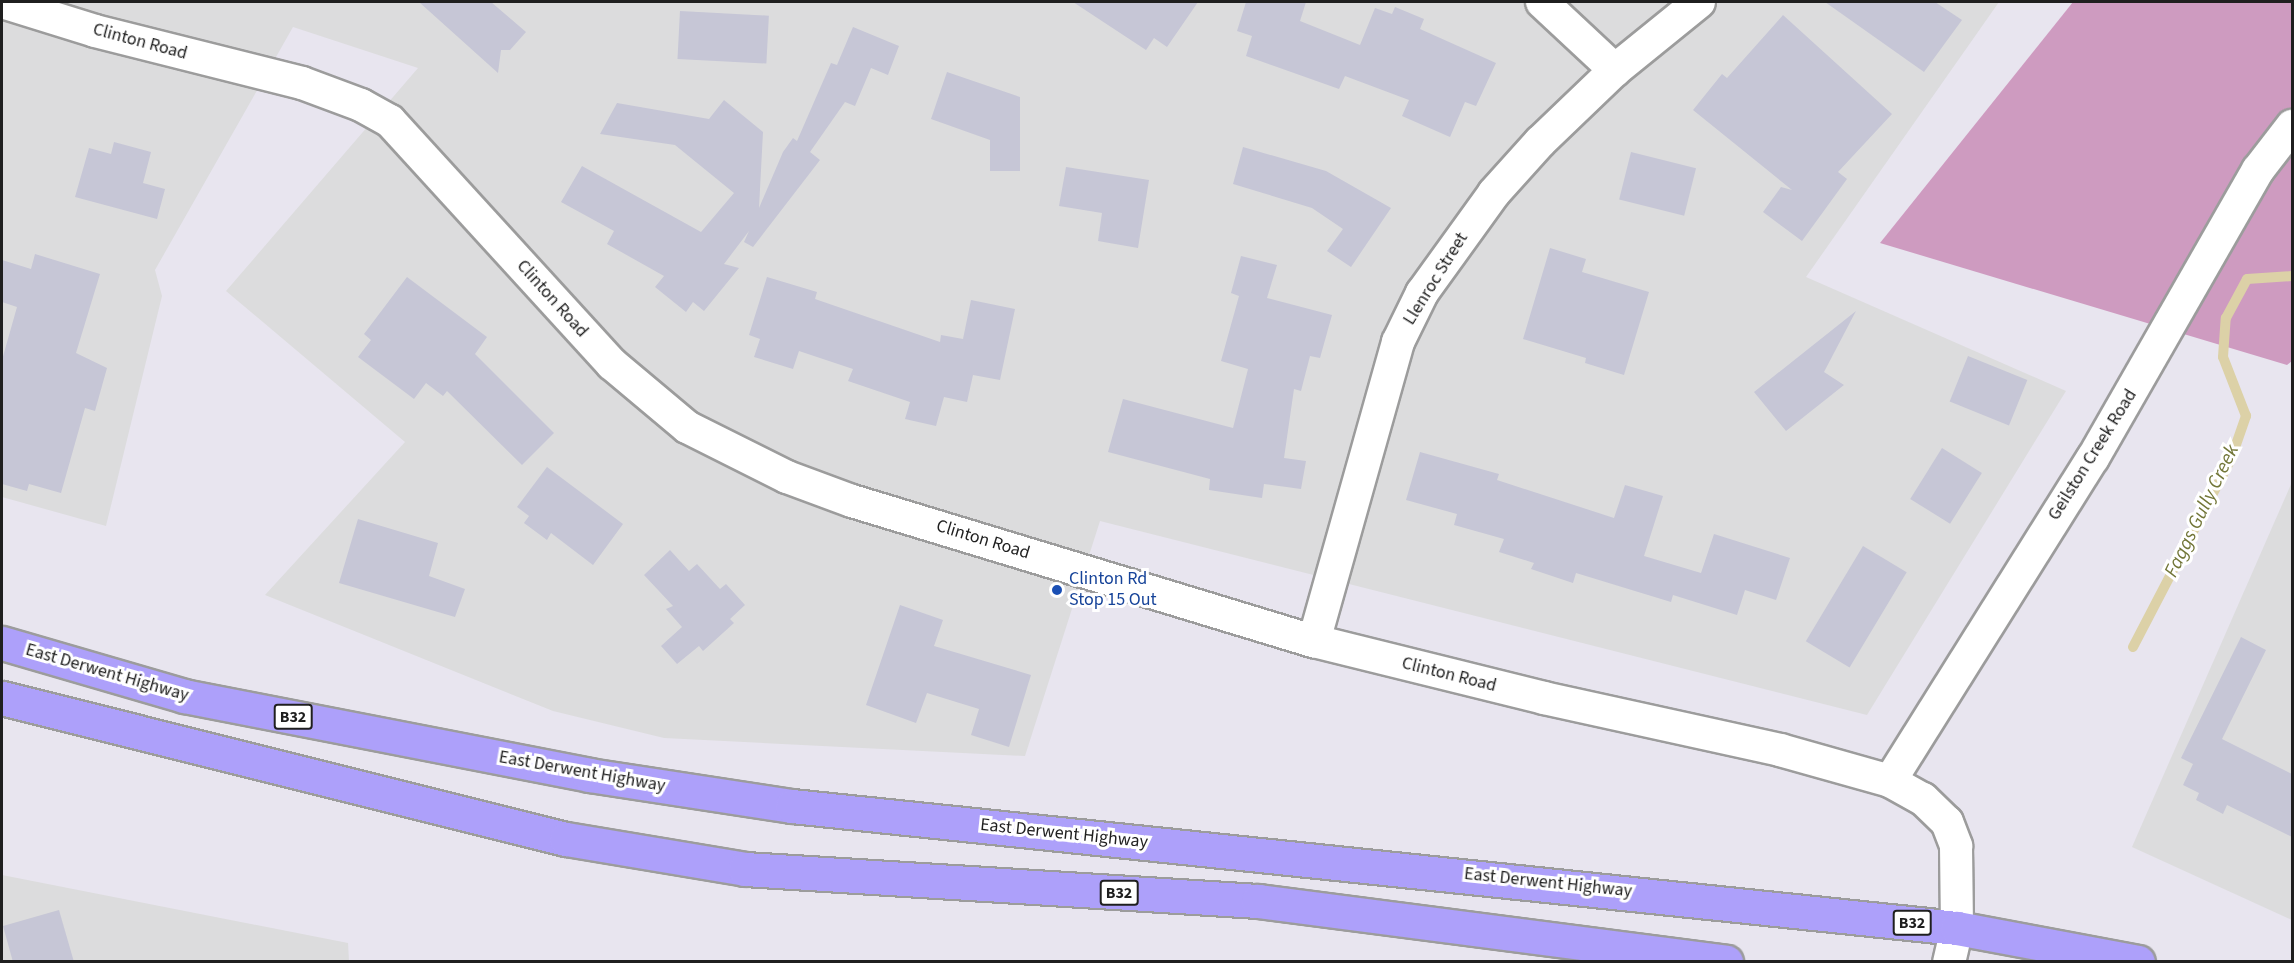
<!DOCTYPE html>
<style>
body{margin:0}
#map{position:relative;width:2294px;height:963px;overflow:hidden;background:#e8e5ef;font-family:"Source Sans 3",sans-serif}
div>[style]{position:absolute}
.residential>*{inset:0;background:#dcdcdd}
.forest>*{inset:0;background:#ce9bc0}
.stream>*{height:10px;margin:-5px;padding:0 5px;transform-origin:5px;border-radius:5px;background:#dcd1a7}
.building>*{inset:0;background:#c6c6d6;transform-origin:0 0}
.roads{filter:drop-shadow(2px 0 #9c9c9c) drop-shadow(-2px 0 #9c9c9c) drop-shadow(0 2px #9c9c9c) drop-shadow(0 -2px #9c9c9c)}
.street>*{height:32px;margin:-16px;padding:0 16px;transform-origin:16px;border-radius:16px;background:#fff}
.primary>*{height:33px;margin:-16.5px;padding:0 16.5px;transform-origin:16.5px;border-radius:16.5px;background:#ada0fa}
.dots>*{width:16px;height:16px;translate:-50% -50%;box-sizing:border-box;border:3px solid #fff;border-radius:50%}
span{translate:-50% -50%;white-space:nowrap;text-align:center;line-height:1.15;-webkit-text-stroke:6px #fff;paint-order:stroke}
.shield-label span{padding:2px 4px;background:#fff;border:2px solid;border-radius:4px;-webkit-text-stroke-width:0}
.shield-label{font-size:16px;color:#1f1f1f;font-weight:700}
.street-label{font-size:18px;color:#1f1f1f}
.transit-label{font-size:18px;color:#164399}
.left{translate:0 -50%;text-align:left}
.water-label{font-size:20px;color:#727638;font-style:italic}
.frame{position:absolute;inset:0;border:3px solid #1f1f1f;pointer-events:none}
</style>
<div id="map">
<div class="residential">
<div style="clip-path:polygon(2px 2px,1999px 2px,1806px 277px,2066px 391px,1867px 715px,1100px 521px,1025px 756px,664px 738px,553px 711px,265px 595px,405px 442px,226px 291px,418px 68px,293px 27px,155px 270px,162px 296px,106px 526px,2px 497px)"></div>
<div style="clip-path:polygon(2292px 482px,2292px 920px,2132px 847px)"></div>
<div style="clip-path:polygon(2px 875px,348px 943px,349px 961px,2px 961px)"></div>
</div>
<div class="forest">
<div style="clip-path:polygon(2073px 2px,2292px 2px,2292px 361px,2287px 365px,1880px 243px)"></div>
</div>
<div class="stream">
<div style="left:2133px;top:647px;width:212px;rotate:-62.5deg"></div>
<div style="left:2231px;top:459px;width:46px;rotate:-70.8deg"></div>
<div style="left:2246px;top:416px;width:63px;rotate:-111.3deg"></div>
<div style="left:2223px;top:357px;width:39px;rotate:-86deg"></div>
<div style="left:2226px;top:318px;width:44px;rotate:-61.7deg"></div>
<div style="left:2247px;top:279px;width:45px;rotate:-3.8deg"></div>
</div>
<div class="building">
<div style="clip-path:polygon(419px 2px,491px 2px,526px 32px,510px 50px,501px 50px,498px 73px)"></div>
<div style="clip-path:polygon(1073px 2px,1198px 2px,1167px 47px,1154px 38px,1146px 50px)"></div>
<div style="clip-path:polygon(1246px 2px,1306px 2px,1300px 21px,1360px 45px,1375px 8px,1392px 14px,1395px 7px,1424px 19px,1420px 29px,1496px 63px,1476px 106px,1465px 102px,1450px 137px,1402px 116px,1409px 100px,1345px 76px,1339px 89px,1246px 56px,1252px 36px,1237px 31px)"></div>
<div style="clip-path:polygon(1825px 2px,1935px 2px,1962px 20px,1924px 72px)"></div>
<div style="left:680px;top:11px;width:89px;height:48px;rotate:3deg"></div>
<div style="clip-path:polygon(1783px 15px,1892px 114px,1838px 172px,1847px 179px,1802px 241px,1763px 212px,1781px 187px,1792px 190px,1693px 110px,1722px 74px,1727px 78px)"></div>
<div style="clip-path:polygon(853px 27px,899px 46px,888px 75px,871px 68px,855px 106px,845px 102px,810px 152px,820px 160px,753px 247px,744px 242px,749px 231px,724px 264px,739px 268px,704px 311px,693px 302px,686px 312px,655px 287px,664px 276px,607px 244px,614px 231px,561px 202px,582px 166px,701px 232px,734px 193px,675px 145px,600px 134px,617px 103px,709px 119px,724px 100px,763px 132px,759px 208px,783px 152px,793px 138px,797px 141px,831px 63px,837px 65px)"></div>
<div style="clip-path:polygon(947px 72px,1020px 97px,1020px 171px,990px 171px,990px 140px,931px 119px)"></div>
<div style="clip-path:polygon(114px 142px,151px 152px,143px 183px,165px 189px,157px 219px,75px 197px,89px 148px,111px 154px)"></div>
<div style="clip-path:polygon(1243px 147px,1326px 171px,1391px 208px,1351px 267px,1327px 251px,1343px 229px,1312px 208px,1233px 184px)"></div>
<div style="left:1631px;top:152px;width:67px;height:49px;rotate:14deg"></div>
<div style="clip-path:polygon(1066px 167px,1149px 180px,1138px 248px,1098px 241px,1102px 213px,1059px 206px)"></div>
<div style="clip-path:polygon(1550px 248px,1586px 259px,1582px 272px,1649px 292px,1624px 375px,1585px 363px,1586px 358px,1523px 339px)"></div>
<div style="clip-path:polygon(35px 254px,100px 274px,76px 353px,107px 368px,95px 411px,85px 408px,61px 493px,29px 484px,27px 491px,2px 484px,2px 360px,17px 307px,2px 302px,2px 260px,31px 269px)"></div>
<div style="clip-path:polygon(1241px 256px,1277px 265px,1267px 298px,1332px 315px,1320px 358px,1310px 356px,1301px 391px,1294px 389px,1284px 458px,1306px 461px,1301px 489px,1264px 484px,1262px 498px,1209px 490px,1210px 479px,1108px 452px,1123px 399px,1233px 428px,1248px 369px,1221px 361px,1239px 296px,1231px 293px)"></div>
<div style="clip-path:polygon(407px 277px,487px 337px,475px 354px,554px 433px,522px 465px,447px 391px,443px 396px,426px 383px,414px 399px,358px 357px,371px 340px,364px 334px)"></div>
<div style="clip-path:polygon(767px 277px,817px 292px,815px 299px,940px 342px,941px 335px,963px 339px,971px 300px,1015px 309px,1000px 380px,973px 375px,967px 402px,944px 397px,936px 426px,905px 419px,910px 402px,848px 381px,853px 369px,799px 351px,793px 369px,754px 357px,760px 339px,749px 335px)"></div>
<div style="clip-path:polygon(1856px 311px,1824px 372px,1844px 385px,1786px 431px,1754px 392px)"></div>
<div style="left:1968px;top:356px;width:64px;height:49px;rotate:22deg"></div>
<div style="left:1942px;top:448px;width:47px;height:60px;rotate:32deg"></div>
<div style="clip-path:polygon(1420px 452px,1499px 474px,1497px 480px,1614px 518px,1625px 485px,1663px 496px,1644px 556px,1701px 573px,1714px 534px,1790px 558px,1776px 600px,1745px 590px,1737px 615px,1673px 595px,1671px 602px,1576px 573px,1573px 583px,1531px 569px,1534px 563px,1499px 552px,1504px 539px,1454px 525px,1457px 514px,1406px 500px)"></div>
<div style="clip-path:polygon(547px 467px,623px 524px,593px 565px,551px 533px,547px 540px,524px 523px,529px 516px,517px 507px)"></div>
<div style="clip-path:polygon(358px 519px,438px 543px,429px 576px,465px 589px,455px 617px,339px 583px)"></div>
<div style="left:1863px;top:546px;width:51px;height:111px;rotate:31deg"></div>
<div style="clip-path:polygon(670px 550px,689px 571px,697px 564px,720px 589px,726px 584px,745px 605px,730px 619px,734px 623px,703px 651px,699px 646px,677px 664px,661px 646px,682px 627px,666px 609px,673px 606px,644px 575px)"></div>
<div style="clip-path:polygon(900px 605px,943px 620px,934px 646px,1031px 675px,1009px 747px,971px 735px,979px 709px,927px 693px,916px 723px,866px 705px)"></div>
<div style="clip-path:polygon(2241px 637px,2266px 650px,2222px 739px,2292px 774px,2292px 837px,2227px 805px,2223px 814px,2196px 800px,2199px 793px,2183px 785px,2193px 764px,2181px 758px)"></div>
<div style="clip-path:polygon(59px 910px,74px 962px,13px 962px,3px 926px)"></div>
</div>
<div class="roads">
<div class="street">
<div style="left:2px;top:2px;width:97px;rotate:17.3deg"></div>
<div style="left:95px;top:31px;width:213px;rotate:14.1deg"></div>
<div style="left:302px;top:83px;width:63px;rotate:20.4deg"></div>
<div style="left:361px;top:105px;width:33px;rotate:29deg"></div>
<div style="left:390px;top:121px;width:329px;rotate:47.6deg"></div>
<div style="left:612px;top:364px;width:98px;rotate:40deg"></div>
<div style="left:687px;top:427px;width:112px;rotate:26.6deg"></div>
<div style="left:787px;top:477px;width:69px;rotate:20.3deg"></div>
<div style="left:852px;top:501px;width:483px;rotate:16.9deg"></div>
<div style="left:1314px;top:641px;width:237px;rotate:13.9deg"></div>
<div style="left:1544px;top:698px;width:242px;rotate:12.4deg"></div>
<div style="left:1780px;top:750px;width:114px;rotate:15.7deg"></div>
<div style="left:1890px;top:781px;width:38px;rotate:29deg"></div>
<div style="left:1923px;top:799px;width:33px;rotate:44deg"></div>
<div style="left:1947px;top:822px;width:26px;rotate:69deg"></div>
<div style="left:1956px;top:846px;width:82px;rotate:89.3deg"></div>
<div style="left:1957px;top:928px;width:35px;rotate:103deg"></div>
<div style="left:1542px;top:2px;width:100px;rotate:43deg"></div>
<div style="left:1314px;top:641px;width:311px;rotate:-74.3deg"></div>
<div style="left:1398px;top:342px;width:55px;rotate:-63.9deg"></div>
<div style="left:1422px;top:293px;width:123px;rotate:-54.2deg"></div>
<div style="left:1494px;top:193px;width:69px;rotate:-48deg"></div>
<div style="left:1540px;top:142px;width:104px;rotate:-43.8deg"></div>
<div style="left:1615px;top:70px;width:108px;rotate:-39deg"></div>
<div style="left:1890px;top:781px;width:381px;rotate:-57.9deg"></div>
<div style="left:2093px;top:458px;width:332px;rotate:-60.2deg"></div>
<div style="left:2258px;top:170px;width:56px;rotate:-52.3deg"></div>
</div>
<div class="primary">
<div style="left:2px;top:643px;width:190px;rotate:16.2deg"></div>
<div style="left:184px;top:696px;width:413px;rotate:11deg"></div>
<div style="left:589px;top:775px;width:205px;rotate:8.7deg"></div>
<div style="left:792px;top:806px;width:1171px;rotate:5.98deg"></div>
<div style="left:1957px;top:928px;width:184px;rotate:10.6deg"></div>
<div style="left:2px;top:698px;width:581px;rotate:14.04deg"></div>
<div style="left:566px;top:839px;width:181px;rotate:9.5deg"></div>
<div style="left:745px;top:869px;width:514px;rotate:3.57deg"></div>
<div style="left:1258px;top:901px;width:472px;rotate:7.4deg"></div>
</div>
</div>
<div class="dots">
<div style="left:1057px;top:590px;background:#1a4fb4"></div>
</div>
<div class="shield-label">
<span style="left:293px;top:717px">B32</span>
<span style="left:1119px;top:893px">B32</span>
<span style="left:1912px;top:923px">B32</span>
</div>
<div class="street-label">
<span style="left:140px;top:42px;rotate:15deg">Clinton Road</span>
<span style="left:1436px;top:279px;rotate:-58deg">Llenroc Street</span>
<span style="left:552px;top:299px;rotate:48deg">Clinton Road</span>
<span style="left:2093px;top:455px;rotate:-58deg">Geilston Creek Road</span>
<span style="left:983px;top:540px;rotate:17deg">Clinton Road</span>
<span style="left:107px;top:673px;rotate:16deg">East Derwent Highway</span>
<span style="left:1449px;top:675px;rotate:14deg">Clinton Road</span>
<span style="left:582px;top:772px;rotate:10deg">East Derwent Highway</span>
<span style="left:1064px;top:834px;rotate:6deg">East Derwent Highway</span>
<span style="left:1548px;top:883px;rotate:6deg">East Derwent Highway</span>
</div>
<div class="transit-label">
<span class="left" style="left:1069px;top:590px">Clinton Rd<br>Stop 15 Out</span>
</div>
<div class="water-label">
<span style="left:2202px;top:511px;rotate:-64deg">Faggs Gully Creek</span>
</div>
<div class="frame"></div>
</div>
